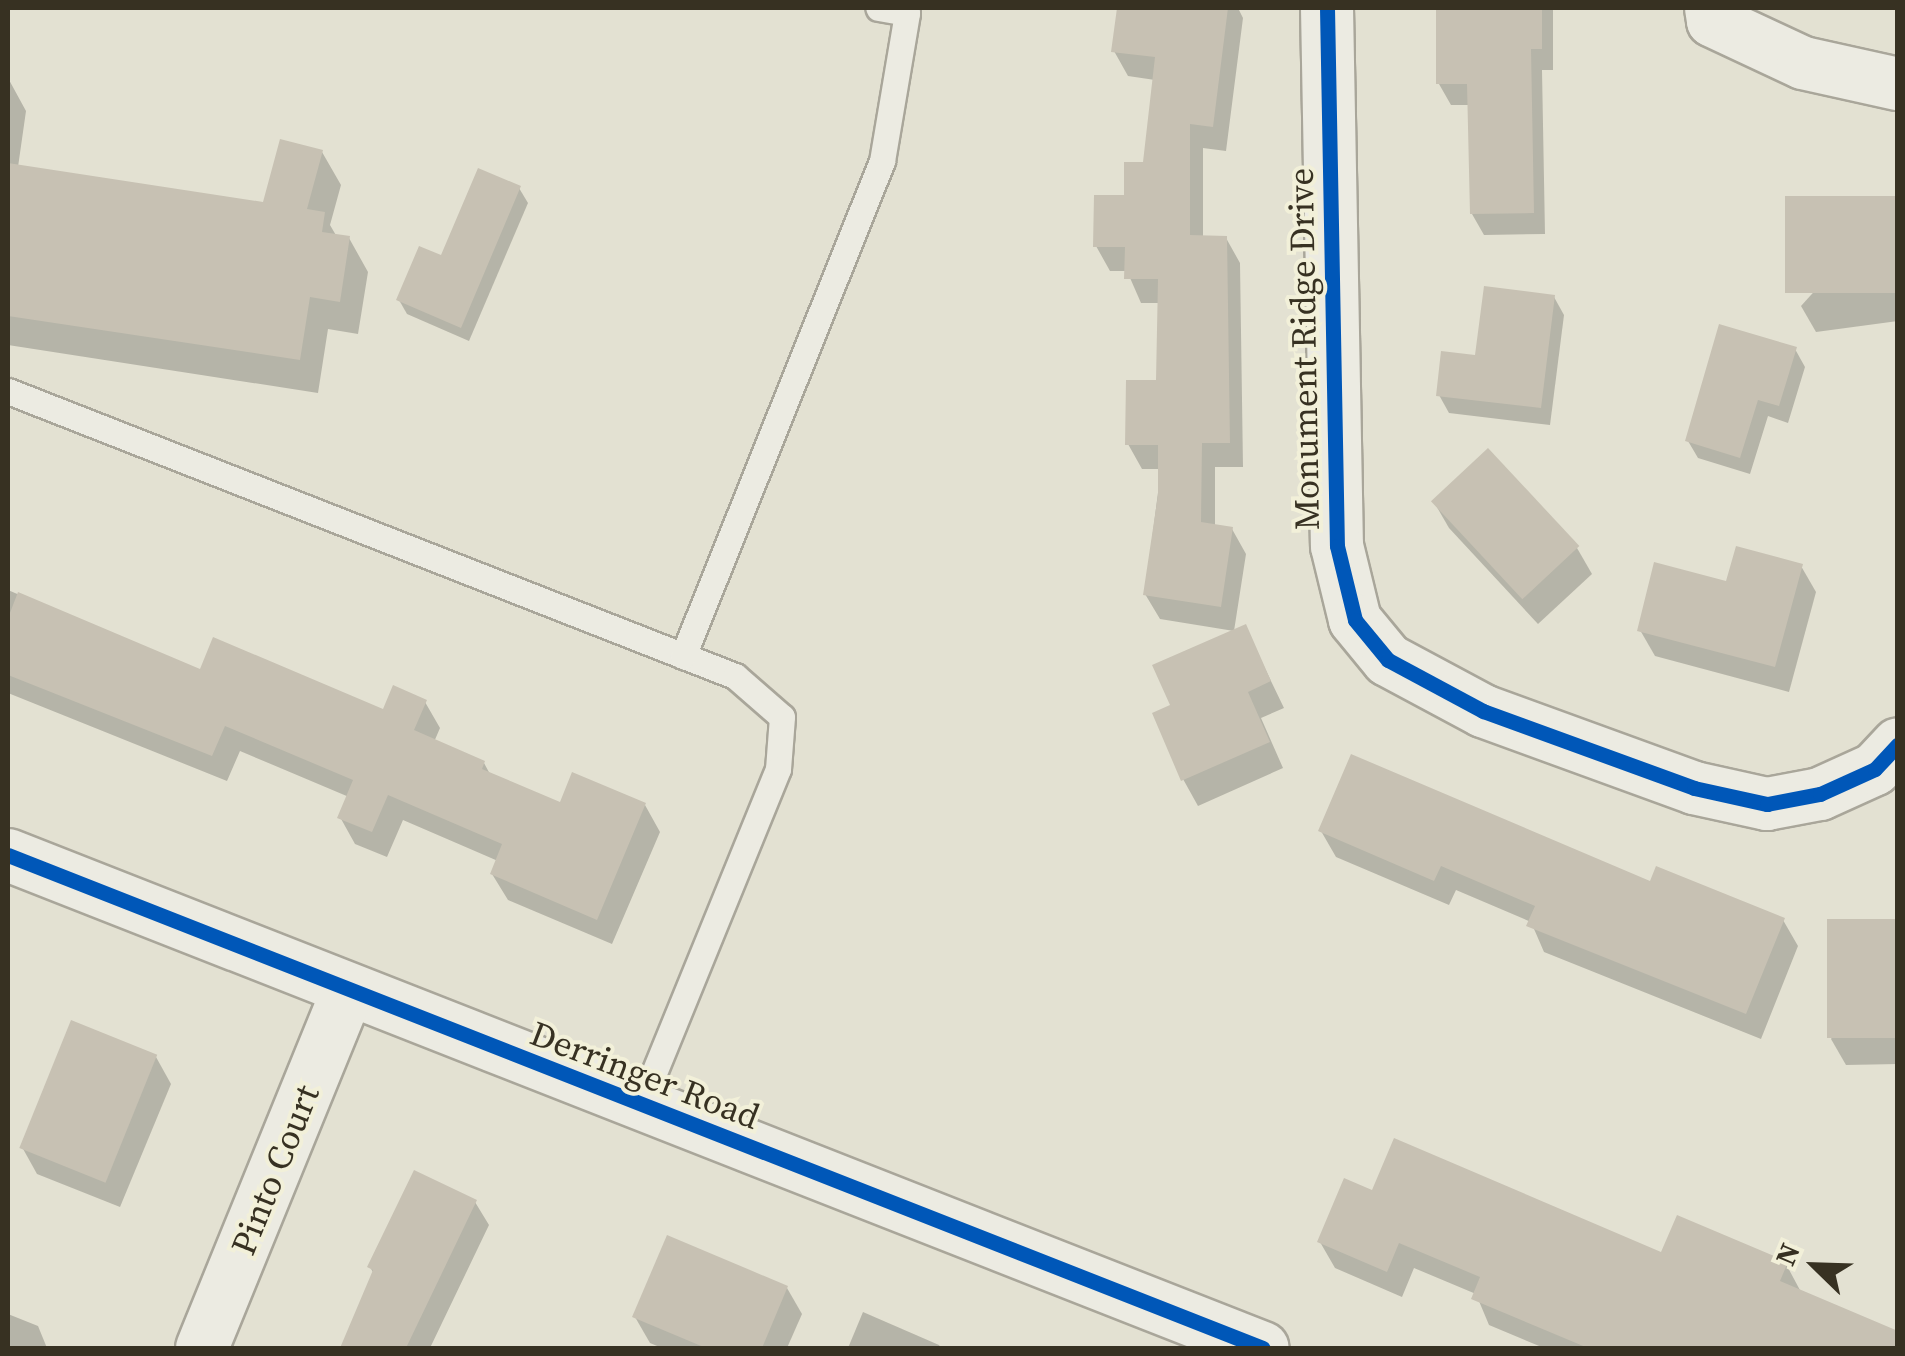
<!DOCTYPE html>
<style>
body{margin:0}
#map{position:relative;width:1905px;height:1356px;overflow:hidden;background:#e3e1d2;font-family:"Source Serif 4",serif}
div>[style]{position:absolute}
.shadow>*{inset:0;background:#0003}
.building>*{inset:0;background:#c7c1b3;transform-origin:0 0}
.roads{filter:drop-shadow(2px 0 #a9a69a) drop-shadow(-2px 0 #a9a69a) drop-shadow(0 2px #a9a69a) drop-shadow(0 -2px #a9a69a)}
.lane>*{height:25px;margin:-12.5px;padding:0 12.5px;transform-origin:12.5px;border-radius:12.5px;background:#ecebe2}
.street>*{height:52px;margin:-26px;padding:0 26px;transform-origin:26px;border-radius:26px;background:#ecebe2}
.cycleway>*{height:15px;margin:-7.5px;padding:0 7.5px;transform-origin:7.5px;border-radius:7.5px;background:#0057b8}
span{translate:-50% -50%;white-space:nowrap;text-align:center;line-height:1.15;-webkit-text-stroke:8px #f2f0d9;paint-order:stroke}
.street-label{font-size:35px;color:#373122}
.frame{position:absolute;inset:0;border:10px solid #373122;pointer-events:none}
.north{position:absolute;left:1765px;top:1216px;width:100px;height:100px;-webkit-text-stroke:8px #f2f0d9;paint-order:stroke;rotate:293deg;font-size:28px;font-weight:700;line-height:40px;text-align:center;color:#373122}
.north::after{content:'';display:block;margin:auto;width:35px;height:45px;background:#373122;clip-path:polygon(50% 0,100% 100%,50% 72%,0 100%)}
</style>
<div id="map">
<div class="shadow">
<div style="clip-path:polygon(1119px 8px,1238px 8px,1243px 18px,1226px 151px,1203px 148px,1203px 238px,1226px 238px,1240px 263px,1243px 467px,1215px 467px,1215px 527px,1232px 529px,1246px 554px,1234px 631px,1160px 619px,1145px 594px,1161px 469px,1142px 469px,1128px 444px,1158px 382px,1160px 303px,1141px 303px,1127px 271px,1110px 271px,1096px 246px,1145px 165px,1155px 80px,1128px 76px,1114px 51px)"></div>
<div style="clip-path:polygon(1439px 8px,1553px 8px,1553px 70px,1542px 70px,1545px 234px,1484px 235px,1472px 214px,1470px 105px,1451px 105px,1439px 84px)"></div>
<div style="clip-path:polygon(8px 78px,26px 111px,18px 167px,265px 205px,322px 152px,341px 185px,330px 225px,337px 237px,349px 238px,368px 272px,358px 334px,328px 329px,318px 393px,8px 345px)"></div>
<div style="clip-path:polygon(519px 188px,528px 203px,469px 341px,407px 314px,399px 300px)"></div>
<div style="clip-path:polygon(1898px 199px,1898px 321px,1816px 332px,1801px 306px)"></div>
<div style="clip-path:polygon(1554px 297px,1564px 315px,1550px 425px,1449px 413px,1439px 395px)"></div>
<div style="clip-path:polygon(1795px 349px,1805px 367px,1788px 423px,1768px 416px,1750px 474px,1698px 458px,1688px 441px)"></div>
<div style="clip-path:polygon(1434px 502px,1577px 548px,1592px 574px,1538px 624px,1449px 528px)"></div>
<div style="clip-path:polygon(1801px 566px,1816px 592px,1789px 692px,1655px 656px,1640px 630px,1728px 584px)"></div>
<div style="clip-path:polygon(8px 590px,201px 673px,384px 713px,425px 702px,440px 728px,434px 742px,484px 763px,491px 776px,561px 805px,645px 805px,660px 832px,612px 944px,508px 900px,492px 874px,498px 861px,403px 820px,387px 857px,355px 844px,340px 817px,349px 797px,240px 751px,227px 781px,8px 693px)"></div>
<div style="clip-path:polygon(1245px 627px,1284px 708px,1261px 718px,1283px 768px,1198px 806px,1183px 779px,1173px 706px)"></div>
<div style="clip-path:polygon(1321px 831px,1652px 884px,1783px 920px,1798px 946px,1761px 1039px,1544px 952px,1531px 922px,1456px 890px,1449px 905px,1336px 857px)"></div>
<div style="clip-path:polygon(1898px 922px,1898px 1064px,1846px 1065px,1831px 1039px)"></div>
<div style="clip-path:polygon(156px 1057px,171px 1084px,120px 1207px,37px 1174px,22px 1147px)"></div>
<div style="clip-path:polygon(1374px 1193px,1663px 1255px,1786px 1264px,1801px 1292px,1898px 1333px,1898px 1348px,1544px 1348px,1489px 1325px,1476px 1294px,1414px 1268px,1402px 1297px,1335px 1268px,1320px 1242px)"></div>
<div style="clip-path:polygon(475px 1202px,489px 1225px,430px 1348px,342px 1348px,374px 1274px,370px 1267px)"></div>
<div style="clip-path:polygon(787px 1288px,802px 1314px,787px 1348px,662px 1348px,650px 1343px,635px 1317px)"></div>
<div style="clip-path:polygon(863px 1312px,939px 1345px,941px 1348px,848px 1348px)"></div>
<div style="clip-path:polygon(8px 1314px,38px 1326px,47px 1348px,8px 1348px)"></div>
</div>
<div class="building">
<div style="clip-path:polygon(1117px 8px,1228px 8px,1213px 127px,1190px 124px,1190px 235px,1227px 236px,1230px 443px,1202px 443px,1201px 522px,1233px 527px,1221px 607px,1143px 595px,1158px 495px,1158px 445px,1125px 445px,1126px 380px,1156px 380px,1158px 279px,1124px 279px,1125px 247px,1093px 247px,1094px 195px,1124px 195px,1124px 162px,1143px 162px,1155px 57px,1111px 52px)"></div>
<div style="clip-path:polygon(1436px 8px,1542px 8px,1542px 49px,1531px 49px,1534px 213px,1470px 214px,1467px 84px,1436px 84px)"></div>
<div style="clip-path:polygon(280px 139px,323px 150px,307px 209px,325px 212px,322px 232px,350px 236px,340px 302px,310px 297px,300px 360px,8px 316px,8px 163px,263px 202px)"></div>
<div style="clip-path:polygon(478px 168px,521px 186px,461px 328px,396px 300px,419px 246px,441px 255px)"></div>
<div style="left:1898px;top:196px;width:97px;height:113px;rotate:90deg"></div>
<div style="clip-path:polygon(1484px 286px,1555px 295px,1541px 408px,1436px 396px,1441px 351px,1475px 355px)"></div>
<div style="clip-path:polygon(1719px 324px,1797px 347px,1779px 406px,1758px 400px,1740px 458px,1685px 441px)"></div>
<div style="left:1488px;top:448px;width:134px;height:78px;rotate:47deg"></div>
<div style="clip-path:polygon(1736px 546px,1803px 564px,1775px 667px,1637px 631px,1654px 562px,1726px 581px)"></div>
<div style="clip-path:polygon(18px 592px,200px 669px,213px 637px,383px 709px,393px 685px,427px 700px,414px 730px,485px 761px,482px 769px,560px 802px,572px 772px,646px 803px,597px 920px,490px 874px,502px 844px,388px 795px,372px 832px,337px 818px,353px 780px,225px 726px,212px 756px,8px 675px,8px 618px)"></div>
<div style="clip-path:polygon(1246px 624px,1271px 681px,1248px 692px,1270px 742px,1181px 781px,1152px 713px,1170px 705px,1152px 665px)"></div>
<div style="clip-path:polygon(1351px 754px,1650px 881px,1656px 866px,1785px 918px,1746px 1014px,1526px 926px,1535px 906px,1441px 866px,1434px 881px,1318px 831px)"></div>
<div style="left:1898px;top:919px;width:119px;height:71px;rotate:90deg"></div>
<div style="left:71px;top:1020px;width:93px;height:138px;rotate:22deg"></div>
<div style="clip-path:polygon(1394px 1138px,1661px 1252px,1677px 1215px,1788px 1262px,1780px 1281px,1898px 1331px,1898px 1348px,1588px 1348px,1471px 1299px,1480px 1277px,1399px 1243px,1387px 1272px,1317px 1242px,1344px 1178px,1372px 1190px)"></div>
<div style="clip-path:polygon(414px 1170px,477px 1200px,406px 1348px,340px 1348px,373px 1270px,367px 1267px)"></div>
<div style="clip-path:polygon(667px 1235px,788px 1286px,762px 1348px,706px 1348px,632px 1317px)"></div>
</div>
<div class="roads">
<div class="lane">
<div style="left:8px;top:391px;width:781px;rotate:21.41deg"></div>
<div style="left:735px;top:676px;width:62px;rotate:41.1deg"></div>
<div style="left:782px;top:717px;width:52px;rotate:94.4deg"></div>
<div style="left:778px;top:769px;width:363px;rotate:112.2deg"></div>
<div style="left:683px;top:656px;width:534px;rotate:-68.1deg"></div>
<div style="left:882px;top:161px;width:150px;rotate:-80.4deg"></div>
<div style="left:907px;top:13px;width:29px;rotate:-170deg"></div>
</div>
<div class="street">
<div style="left:1327px;top:8px;width:538px;rotate:88.94deg"></div>
<div style="left:1337px;top:546px;width:76px;rotate:76.3deg"></div>
<div style="left:1355px;top:620px;width:52px;rotate:50.5deg"></div>
<div style="left:1388px;top:660px;width:108px;rotate:28.2deg"></div>
<div style="left:1483px;top:711px;width:225px;rotate:20deg"></div>
<div style="left:1694px;top:788px;width:75px;rotate:12.4deg"></div>
<div style="left:1767px;top:804px;width:54px;rotate:-10.7deg"></div>
<div style="left:1820px;top:794px;width:60px;rotate:-24.4deg"></div>
<div style="left:1875px;top:769px;width:34px;rotate:-47deg"></div>
<div style="left:1711px;top:8px;width:13px;rotate:81deg"></div>
<div style="left:1713px;top:21px;width:99px;rotate:25deg"></div>
<div style="left:1803px;top:63px;width:97px;rotate:12.5deg"></div>
<div style="left:8px;top:855px;width:1348px;rotate:21.45deg"></div>
<div style="left:202px;top:1348px;width:386px;rotate:-67.8deg"></div>
</div>
</div>
<div class="cycleway">
<div style="left:1327px;top:8px;width:538px;rotate:88.94deg"></div>
<div style="left:1337px;top:546px;width:76px;rotate:76.3deg"></div>
<div style="left:1355px;top:620px;width:52px;rotate:50.5deg"></div>
<div style="left:1388px;top:660px;width:108px;rotate:28.2deg"></div>
<div style="left:1483px;top:711px;width:225px;rotate:20deg"></div>
<div style="left:1694px;top:788px;width:75px;rotate:12.4deg"></div>
<div style="left:1767px;top:804px;width:54px;rotate:-10.7deg"></div>
<div style="left:1820px;top:794px;width:60px;rotate:-24.4deg"></div>
<div style="left:1875px;top:769px;width:34px;rotate:-47deg"></div>
<div style="left:8px;top:855px;width:1348px;rotate:21.45deg"></div>
</div>
<div class="street-label">
<span style="left:1304px;top:349px;rotate:-91deg">Monument Ridge Drive</span>
<span style="left:645px;top:1075px;rotate:21deg">Derringer Road</span>
<span style="left:275px;top:1170px;rotate:-68deg">Pinto Court</span>
</div>
<div class="frame"></div>
<div class="north">N</div>
</div>
